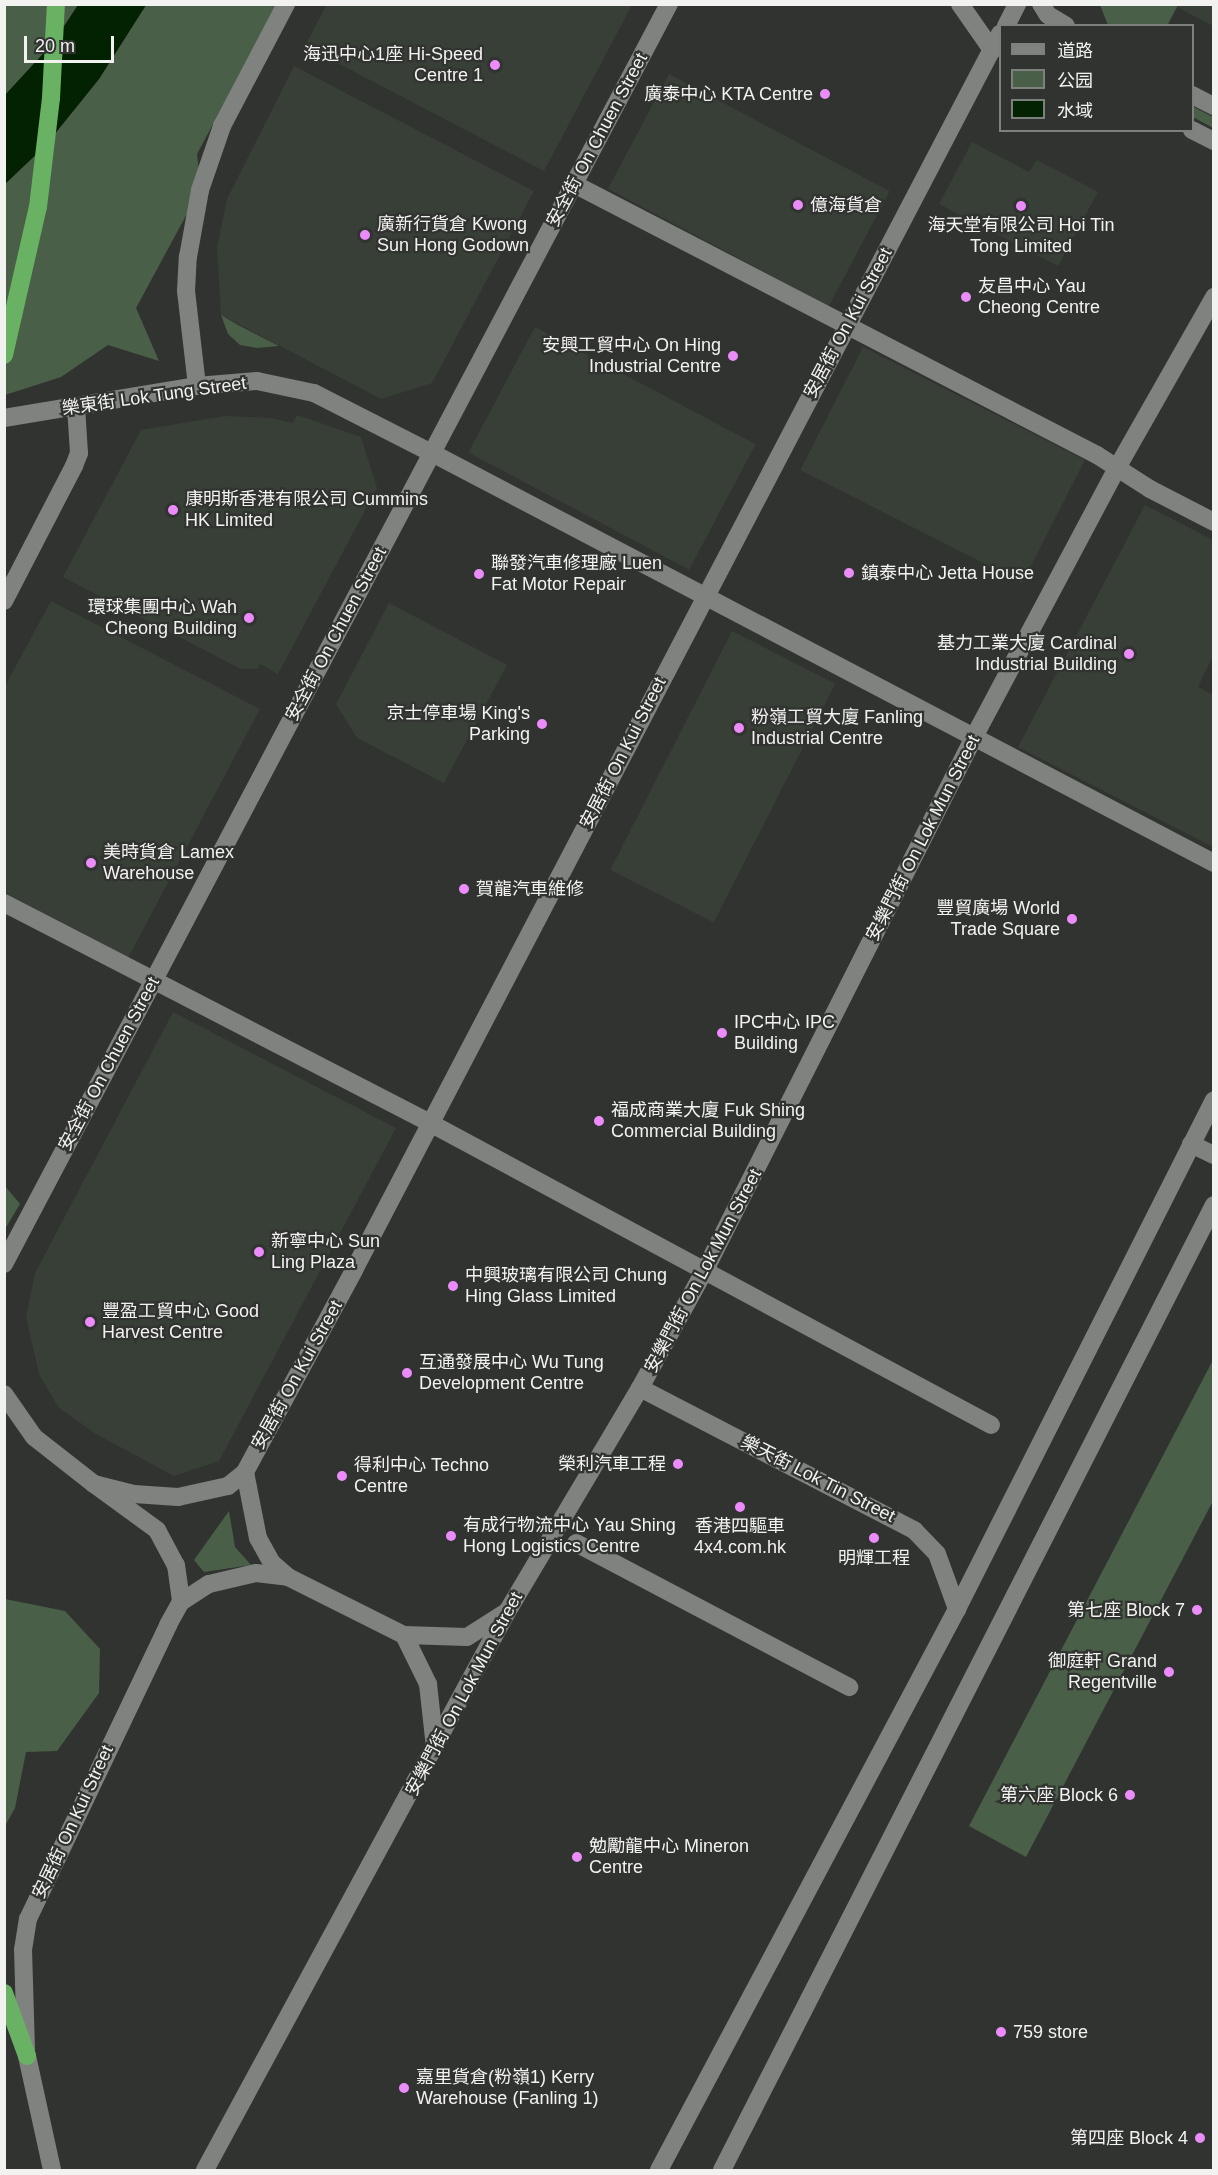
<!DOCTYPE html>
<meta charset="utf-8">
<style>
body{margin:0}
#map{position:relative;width:1218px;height:2175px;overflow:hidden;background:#313330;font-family:Arial,"Noto Sans SC",sans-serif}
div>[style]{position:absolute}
.built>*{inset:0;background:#383f37;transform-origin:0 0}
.green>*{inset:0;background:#4a5f48}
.water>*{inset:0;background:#032202}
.pedestrian>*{height:18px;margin:-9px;padding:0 9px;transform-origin:9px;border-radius:9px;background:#7f827f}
.minor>*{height:18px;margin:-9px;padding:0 9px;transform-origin:9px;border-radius:9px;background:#7f827f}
.tertiary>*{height:18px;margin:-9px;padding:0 9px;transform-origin:9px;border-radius:9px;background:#7f827f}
.secondary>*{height:18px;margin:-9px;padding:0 9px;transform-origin:9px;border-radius:9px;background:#7f827f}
.motorway>*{height:18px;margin:-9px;padding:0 9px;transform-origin:9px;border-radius:9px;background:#69b263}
.dots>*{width:16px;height:16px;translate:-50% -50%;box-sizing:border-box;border:3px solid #313330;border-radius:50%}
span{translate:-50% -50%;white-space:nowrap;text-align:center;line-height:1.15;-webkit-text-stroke:4.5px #313330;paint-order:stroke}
.poi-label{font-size:18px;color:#f2f3f1}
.right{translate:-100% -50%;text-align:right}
.left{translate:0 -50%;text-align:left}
.street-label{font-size:18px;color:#f2f3f1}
.frame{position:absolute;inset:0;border:6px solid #f2f3f1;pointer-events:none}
.legend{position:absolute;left:999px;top:24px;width:195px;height:108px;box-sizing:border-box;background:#313330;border:2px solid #7e807d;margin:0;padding:8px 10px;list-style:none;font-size:18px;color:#f2f3f1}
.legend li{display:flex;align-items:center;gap:12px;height:30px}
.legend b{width:30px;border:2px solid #7e807d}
.scale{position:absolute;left:24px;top:36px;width:90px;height:27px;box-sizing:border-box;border:3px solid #f2f3f1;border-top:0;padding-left:8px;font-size:18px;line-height:21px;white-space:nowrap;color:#f2f3f1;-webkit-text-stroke:4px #313330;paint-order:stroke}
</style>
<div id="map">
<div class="built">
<div style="clip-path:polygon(327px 4px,632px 4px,632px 5px,544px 171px,305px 46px)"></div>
<div style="clip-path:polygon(1178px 5px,1213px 5px,1213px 26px,1177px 7px)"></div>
<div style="clip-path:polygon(294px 66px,534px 191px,432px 383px,381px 399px,221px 315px,217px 247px,227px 199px)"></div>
<div style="left:669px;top:74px;width:250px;height:130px;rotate:28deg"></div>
<div style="clip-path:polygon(972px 142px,1029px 172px,1037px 160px,1098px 192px,1058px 266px,939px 204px)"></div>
<div style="left:535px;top:327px;width:250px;height:142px;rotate:28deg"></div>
<div style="left:863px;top:347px;width:249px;height:138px;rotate:27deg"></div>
<div style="clip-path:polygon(297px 415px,361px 437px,377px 488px,278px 674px,260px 664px,258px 669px,241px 669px,63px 577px,141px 430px,225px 416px,271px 418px,293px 423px)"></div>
<div style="clip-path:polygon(1145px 505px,1213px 540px,1213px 656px,1198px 687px,1213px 695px,1213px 847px,1018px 747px)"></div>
<div style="clip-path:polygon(51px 601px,260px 709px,128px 958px,5px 893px,4px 688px)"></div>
<div style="clip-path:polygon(389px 603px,507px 665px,444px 783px,357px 738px,336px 704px)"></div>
<div style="left:732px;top:631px;width:116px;height:268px;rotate:27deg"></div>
<div style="clip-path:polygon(173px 1012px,396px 1128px,219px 1461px,174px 1476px,96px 1434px,58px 1407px,39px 1374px,26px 1317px,35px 1273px)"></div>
</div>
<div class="green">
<div style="clip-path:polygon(5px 5px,78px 5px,53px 43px,5px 96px)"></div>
<div style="clip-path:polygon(146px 5px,277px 5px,197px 154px,201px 188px,136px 308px,159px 361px,108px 345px,61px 377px,5px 395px,5px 184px,45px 146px,99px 79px)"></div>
<div style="clip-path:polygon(1100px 5px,1100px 4px,1178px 5px,1167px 26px,1108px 25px)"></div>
<div style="clip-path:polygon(1192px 106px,1213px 117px,1213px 128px,1193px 117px)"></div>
<div style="clip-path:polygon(221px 315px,238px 325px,279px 346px,257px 348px,240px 345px,228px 334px)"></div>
<div style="clip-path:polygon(5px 1186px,20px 1204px,5px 1229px)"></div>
<div style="clip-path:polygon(1213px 1360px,1213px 1501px,1026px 1857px,969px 1826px)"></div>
<div style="clip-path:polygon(229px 1511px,235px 1547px,251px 1565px,204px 1572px,194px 1560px)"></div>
<div style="clip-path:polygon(5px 1599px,65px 1611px,100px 1649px,99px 1693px,57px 1751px,26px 1752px,15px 1808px,5px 1826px)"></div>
</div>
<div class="water">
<div style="clip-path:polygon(78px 5px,146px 5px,99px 79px,45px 146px,5px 184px,4px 96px,53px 43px)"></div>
</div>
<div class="pedestrian">
<div style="left:574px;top:184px;width:589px;rotate:27.39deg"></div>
<div style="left:1097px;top:455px;width:63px;rotate:32.7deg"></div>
<div style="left:1150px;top:489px;width:72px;rotate:27.3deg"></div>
<div style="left:432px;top:453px;width:883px;rotate:27.67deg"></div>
<div style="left:4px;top:903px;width:479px;rotate:27.3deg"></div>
<div style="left:430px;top:1123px;width:637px;rotate:28.29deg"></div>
<div style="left:576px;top:1543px;width:309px;rotate:27.8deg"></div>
</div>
<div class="minor">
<div style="left:960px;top:4px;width:56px;rotate:55.2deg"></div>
<div style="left:992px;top:50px;width:9px;rotate:-27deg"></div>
<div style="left:1041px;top:4px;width:13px;rotate:58deg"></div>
<div style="left:1048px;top:15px;width:21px;rotate:31deg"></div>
<div style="left:1006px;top:26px;width:25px;rotate:-63deg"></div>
<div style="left:1192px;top:95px;width:25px;rotate:27deg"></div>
<div style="left:1192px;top:130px;width:25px;rotate:27deg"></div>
<div style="left:197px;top:386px;width:96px;rotate:-96.6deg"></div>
<div style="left:186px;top:291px;width:34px;rotate:-87deg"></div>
<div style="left:188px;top:257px;width:68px;rotate:-79.8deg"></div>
<div style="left:200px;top:190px;width:68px;rotate:-71deg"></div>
<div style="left:222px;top:126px;width:138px;rotate:-62.3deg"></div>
<div style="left:4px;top:418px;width:196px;rotate:-9.4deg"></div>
<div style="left:197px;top:386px;width:60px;rotate:-4.8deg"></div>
<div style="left:257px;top:381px;width:58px;rotate:11.9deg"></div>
<div style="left:314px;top:393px;width:132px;rotate:27deg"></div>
<div style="left:4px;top:601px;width:152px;rotate:-62.6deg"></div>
<div style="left:74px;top:466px;width:14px;rotate:-69deg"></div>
<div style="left:79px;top:453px;width:47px;rotate:-93.7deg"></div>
<div style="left:4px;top:1264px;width:1425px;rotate:-62.18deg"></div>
<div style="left:640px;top:1388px;width:309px;rotate:27.4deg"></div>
<div style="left:914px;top:1530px;width:33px;rotate:46deg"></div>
<div style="left:937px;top:1554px;width:59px;rotate:70deg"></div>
<div style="left:4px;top:1394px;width:52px;rotate:55.1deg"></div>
<div style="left:34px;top:1437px;width:76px;rotate:38.1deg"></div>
<div style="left:94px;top:1484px;width:41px;rotate:14deg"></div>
<div style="left:134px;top:1494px;width:44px;rotate:3.9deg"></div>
<div style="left:178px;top:1497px;width:51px;rotate:-12.4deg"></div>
<div style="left:228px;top:1486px;width:22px;rotate:-39deg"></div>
<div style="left:245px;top:1472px;width:230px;rotate:-61.6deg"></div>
<div style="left:354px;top:1270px;width:1395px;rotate:-62.41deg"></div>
<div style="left:245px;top:1472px;width:67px;rotate:78.9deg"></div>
<div style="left:258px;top:1538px;width:29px;rotate:61deg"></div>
<div style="left:272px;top:1563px;width:21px;rotate:41deg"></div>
<div style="left:288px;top:1577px;width:130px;rotate:26.6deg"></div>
<div style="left:404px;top:1635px;width:63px;rotate:1.8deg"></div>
<div style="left:467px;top:1637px;width:45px;rotate:-32.3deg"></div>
<div style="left:404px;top:1635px;width:55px;rotate:63.9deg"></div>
<div style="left:428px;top:1684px;width:63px;rotate:83.7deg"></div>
<div style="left:205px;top:2170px;width:634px;rotate:-61.58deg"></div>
<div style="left:507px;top:1612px;width:261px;rotate:-59.3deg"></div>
<div style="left:640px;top:1388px;width:135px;rotate:-61.2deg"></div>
<div style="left:705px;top:1270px;width:597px;rotate:-63.22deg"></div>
<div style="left:974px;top:737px;width:305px;rotate:-62deg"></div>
<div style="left:1117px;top:468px;width:197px;rotate:-60.4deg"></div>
</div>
<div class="tertiary">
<div style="left:1191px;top:1144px;width:25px;rotate:26deg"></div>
<div style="left:94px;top:1484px;width:78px;rotate:36.1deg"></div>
<div style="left:157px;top:1530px;width:40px;rotate:62deg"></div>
<div style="left:176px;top:1565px;width:37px;rotate:82deg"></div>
<div style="left:26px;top:2050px;width:100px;rotate:-91.7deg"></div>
<div style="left:23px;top:1950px;width:31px;rotate:-81deg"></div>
<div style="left:28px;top:1919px;width:326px;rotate:-64.5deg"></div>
<div style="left:168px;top:1625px;width:26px;rotate:-61deg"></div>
<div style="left:181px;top:1602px;width:33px;rotate:-33deg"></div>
<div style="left:209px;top:1584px;width:48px;rotate:-13.2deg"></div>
<div style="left:256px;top:1573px;width:32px;rotate:7deg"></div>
</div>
<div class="secondary">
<div style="left:27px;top:2056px;width:117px;rotate:77.6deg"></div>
<div style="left:659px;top:2170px;width:635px;rotate:-62.02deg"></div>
<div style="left:957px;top:1609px;width:570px;rotate:-63.21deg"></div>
<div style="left:722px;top:2170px;width:1083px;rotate:-62.99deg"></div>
</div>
<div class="motorway">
<div style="left:4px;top:355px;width:152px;rotate:-77.1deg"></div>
<div style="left:38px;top:207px;width:110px;rotate:-83.2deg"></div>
<div style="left:51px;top:98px;width:94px;rotate:-87deg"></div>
<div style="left:4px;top:1993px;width:67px;rotate:69.9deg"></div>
</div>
<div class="dots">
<div style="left:495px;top:65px;background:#ec8cfa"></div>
<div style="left:825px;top:94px;background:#ec8cfa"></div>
<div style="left:798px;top:205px;background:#ec8cfa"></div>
<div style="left:1021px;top:206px;background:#ec8cfa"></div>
<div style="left:365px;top:235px;background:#ec8cfa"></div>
<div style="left:966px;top:297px;background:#ec8cfa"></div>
<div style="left:733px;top:356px;background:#ec8cfa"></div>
<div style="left:173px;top:510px;background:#ec8cfa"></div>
<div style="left:849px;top:573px;background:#ec8cfa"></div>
<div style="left:479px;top:574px;background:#ec8cfa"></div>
<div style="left:249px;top:618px;background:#ec8cfa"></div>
<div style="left:1129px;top:654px;background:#ec8cfa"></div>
<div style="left:542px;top:724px;background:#ec8cfa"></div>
<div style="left:739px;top:728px;background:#ec8cfa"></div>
<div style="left:91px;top:863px;background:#ec8cfa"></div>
<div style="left:464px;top:889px;background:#ec8cfa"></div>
<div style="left:1072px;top:919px;background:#ec8cfa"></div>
<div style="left:722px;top:1033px;background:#ec8cfa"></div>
<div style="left:599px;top:1121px;background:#ec8cfa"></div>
<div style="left:259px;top:1252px;background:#ec8cfa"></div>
<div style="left:453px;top:1286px;background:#ec8cfa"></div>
<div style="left:90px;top:1322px;background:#ec8cfa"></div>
<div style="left:407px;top:1373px;background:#ec8cfa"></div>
<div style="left:678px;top:1464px;background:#ec8cfa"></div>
<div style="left:342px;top:1476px;background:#ec8cfa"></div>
<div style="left:740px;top:1507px;background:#ec8cfa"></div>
<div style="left:451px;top:1536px;background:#ec8cfa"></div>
<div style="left:874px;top:1538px;background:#ec8cfa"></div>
<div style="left:1197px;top:1610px;background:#ec8cfa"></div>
<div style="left:1169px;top:1672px;background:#ec8cfa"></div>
<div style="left:1130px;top:1795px;background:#ec8cfa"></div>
<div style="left:577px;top:1857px;background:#ec8cfa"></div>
<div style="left:1001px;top:2032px;background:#ec8cfa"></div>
<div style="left:404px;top:2088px;background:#ec8cfa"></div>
<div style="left:1200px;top:2138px;background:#ec8cfa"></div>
</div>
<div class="poi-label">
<span class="right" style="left:483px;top:65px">海迅中心1座 Hi-Speed<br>Centre 1</span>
<span class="right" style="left:813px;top:94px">廣泰中心 KTA Centre</span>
<span class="left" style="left:810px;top:205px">億海貨倉</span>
<span class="left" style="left:377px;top:235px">廣新行貨倉 Kwong<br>Sun Hong Godown</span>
<span style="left:1021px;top:236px">海天堂有限公司 Hoi Tin<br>Tong Limited</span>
<span class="left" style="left:978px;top:297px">友昌中心 Yau<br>Cheong Centre</span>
<span class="right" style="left:721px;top:356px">安興工貿中心 On Hing<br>Industrial Centre</span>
<span class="left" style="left:185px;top:510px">康明斯香港有限公司 Cummins<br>HK Limited</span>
<span class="left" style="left:491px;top:574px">聯發汽車修理廠 Luen<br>Fat Motor Repair</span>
<span class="left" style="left:861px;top:573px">鎮泰中心 Jetta House</span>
<span class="right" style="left:237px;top:618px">環球集團中心 Wah<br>Cheong Building</span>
<span class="right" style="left:1117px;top:654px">基力工業大廈 Cardinal<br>Industrial Building</span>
<span class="right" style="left:530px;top:724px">京士停車場 King's<br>Parking</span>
<span class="left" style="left:751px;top:728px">粉嶺工貿大廈 Fanling<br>Industrial Centre</span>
<span class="left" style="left:103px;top:863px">美時貨倉 Lamex<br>Warehouse</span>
<span class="left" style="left:476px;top:889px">賀龍汽車維修</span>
<span class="right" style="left:1060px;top:919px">豐貿廣場 World<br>Trade Square</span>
<span class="left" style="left:734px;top:1033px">IPC中心 IPC<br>Building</span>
<span class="left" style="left:611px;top:1121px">福成商業大廈 Fuk Shing<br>Commercial Building</span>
<span class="left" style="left:271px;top:1252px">新寧中心 Sun<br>Ling Plaza</span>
<span class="left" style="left:465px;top:1286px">中興玻璃有限公司 Chung<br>Hing Glass Limited</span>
<span class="left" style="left:102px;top:1322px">豐盈工貿中心 Good<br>Harvest Centre</span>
<span class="left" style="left:419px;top:1373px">互通發展中心 Wu Tung<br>Development Centre</span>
<span class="right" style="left:666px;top:1464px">榮利汽車工程</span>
<span class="left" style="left:354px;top:1476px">得利中心 Techno<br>Centre</span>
<span class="left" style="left:463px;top:1536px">有成行物流中心 Yau Shing<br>Hong Logistics Centre</span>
<span style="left:740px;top:1537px">香港四驅車<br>4x4.com.hk</span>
<span style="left:874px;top:1558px">明輝工程</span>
<span class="right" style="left:1185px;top:1610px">第七座 Block 7</span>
<span class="right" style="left:1157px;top:1672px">御庭軒 Grand<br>Regentville</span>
<span class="right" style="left:1118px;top:1795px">第六座 Block 6</span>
<span class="left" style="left:589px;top:1857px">勉勵龍中心 Mineron<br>Centre</span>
<span class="left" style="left:1013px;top:2032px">759 store</span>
<span class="left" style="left:416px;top:2088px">嘉里貨倉(粉嶺1) Kerry<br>Warehouse (Fanling 1)</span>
<span class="right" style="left:1188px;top:2138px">第四座 Block 4</span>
</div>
<div class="street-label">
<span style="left:597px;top:140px;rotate:-62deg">安全街 On Chuen Street</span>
<span style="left:848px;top:323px;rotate:-62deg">安居街 On Kui Street</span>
<span style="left:154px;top:396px;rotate:-8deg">樂東街 Lok Tung Street</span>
<span style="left:336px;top:634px;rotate:-62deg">安全街 On Chuen Street</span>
<span style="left:623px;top:753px;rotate:-63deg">安居街 On Kui Street</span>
<span style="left:923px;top:838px;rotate:-63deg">安樂門街 On Lok Mun Street</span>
<span style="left:109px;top:1064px;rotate:-62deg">安全街 On Chuen Street</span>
<span style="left:703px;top:1271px;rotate:-62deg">安樂門街 On Lok Mun Street</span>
<span style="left:297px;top:1375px;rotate:-61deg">安居街 On Kui Street</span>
<span style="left:818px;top:1479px;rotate:27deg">樂天街 Lok Tin Street</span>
<span style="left:464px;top:1694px;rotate:-62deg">安樂門街 On Lok Mun Street</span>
<span style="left:73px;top:1822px;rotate:-65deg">安居街 On Kui Street</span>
</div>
<div class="frame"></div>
<ul class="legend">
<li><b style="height:8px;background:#7f827f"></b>道路</li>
<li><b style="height:16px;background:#4a5f48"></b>公园</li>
<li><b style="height:16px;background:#032202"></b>水域</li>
</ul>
<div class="scale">20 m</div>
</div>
